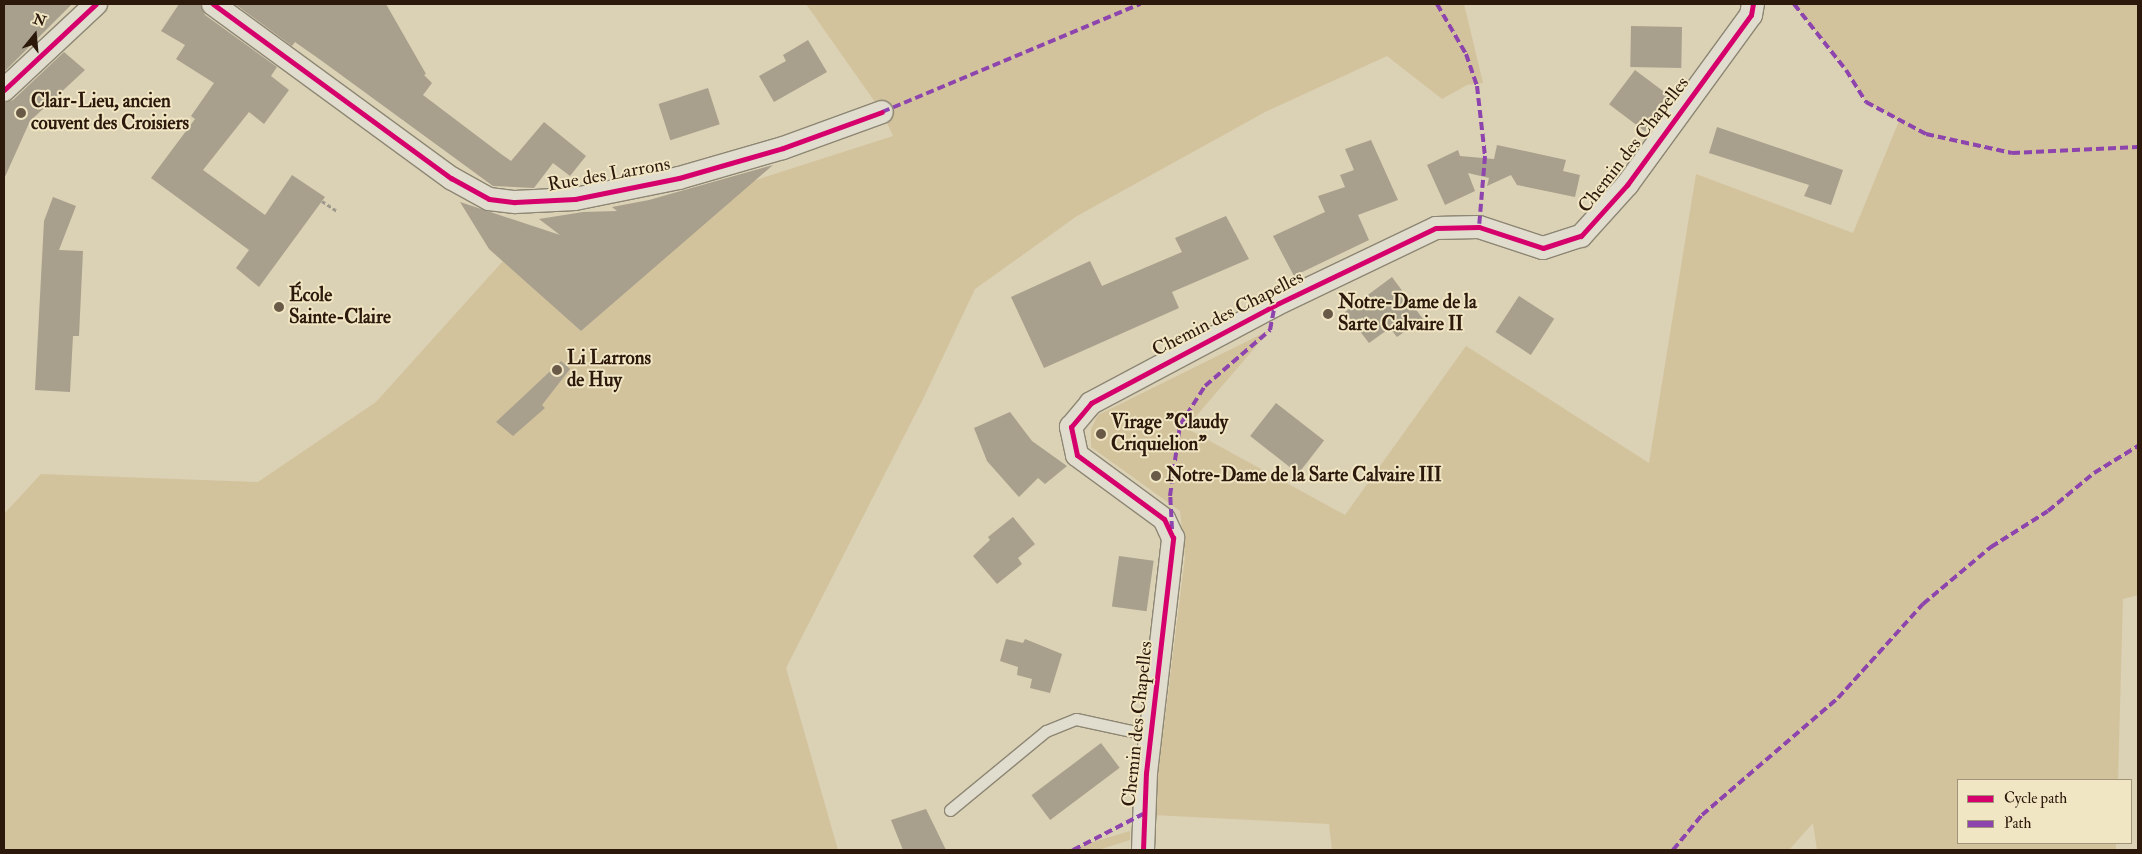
<!DOCTYPE html>
<meta charset="utf-8">
<style>
body{margin:0}
#map{position:relative;width:2142px;height:854px;overflow:hidden;background:#dbd1b4;font-family:"IM FELL Double Pica",serif}
div>[style]{position:absolute}
.green>*{inset:0;background:#d2c39d}
.building>*{inset:0;background:#a8a08d;transform-origin:0 0}
.path>*{height:3px;margin-top:-1.5px;transform-origin:0;background:repeating-linear-gradient(90deg,#a09a8e 0 4px,transparent 0 6.5px)}
.roads{filter:drop-shadow(1px 0 #8d8674) drop-shadow(-1px 0 #8d8674) drop-shadow(0 1px #8d8674) drop-shadow(0 -1px #8d8674)}
.service>*{height:11px;margin:-5.5px;padding:0 5.5px;transform-origin:5.5px;border-radius:5.5px;background:#e1ddce}
.minor>*{height:22px;margin:-11px;padding:0 11px;transform-origin:11px;border-radius:11px;background:#e1ddce}
.quiet>*{height:4px;margin-top:-2px;transform-origin:0;background:repeating-linear-gradient(90deg,#8e44ad 0 8px,transparent 0 12px)}
.cycleway>*{height:5px;margin:-2.5px;padding:0 2.5px;transform-origin:2.5px;border-radius:2.5px;background:#d6006c}
.dots>*{width:14px;height:14px;translate:-50% -50%;box-sizing:border-box;border:2px solid #f1e6c4;border-radius:50%}
span{translate:-50% -50%;white-space:nowrap;text-align:center;line-height:1.15;-webkit-text-stroke:4px #f1e6c4;paint-order:stroke}
.poi-label{font-size:19px;color:#2c190c;font-weight:700}
.left{translate:0 -50%;text-align:left}
.street-label{font-size:19px;color:#2c190c}
.frame{position:absolute;inset:0;border:5px solid #2c190c;pointer-events:none}
.legend{position:absolute;left:1957px;top:779px;width:175px;height:65px;box-sizing:border-box;background:#f1e6c4;border:1px solid #a2947a;margin:0;padding:6px 9px;list-style:none;font-size:15px;color:#2c190c}
.legend li{display:flex;align-items:center;gap:10px;height:25px}
.legend b{width:25px;border:1px solid #a2947a}
.north{position:absolute;left:10px;top:10px;width:50px;height:50px;-webkit-text-stroke:4px #f1e6c4;paint-order:stroke;rotate:17deg;font-size:14px;font-weight:700;line-height:20px;text-align:center;color:#2c190c}
.north::after{content:'';display:block;margin:auto;width:18px;height:22px;background:#2c190c;clip-path:polygon(50% 0,100% 100%,50% 72%,0 100%)}
</style>
<div id="map">
<div class="green">
<div style="clip-path:polygon(806px 4px,1464px 4px,1483px 83px,1467px 85px,1442px 99px,1387px 56px,1267px 111px,1077px 216px,975px 289px,923px 399px,786px 668px,838px 850px,4px 850px,4px 514px,41px 474px,258px 482px,376px 402px,503px 261px,581px 331px,753px 181px,893px 136px,882px 112px)"></div>
<div style="clip-path:polygon(1794px 4px,2138px 4px,2138px 595px,2123px 599px,2118px 780px,1958px 780px,1958px 843px,2116px 843px,2116px 850px,1817px 850px,1813px 823px,1789px 850px,1332px 850px,1329px 824px,1153px 815px,1185px 557px,1180px 511px,1091px 447px,1091px 429px,1098px 415px,1270px 330px,1186px 428px,1345px 515px,1466px 346px,1649px 463px,1696px 174px,1853px 233px,1899px 121px,1866px 102px,1846px 70px)"></div>
<div style="clip-path:polygon(1130px 831px,1130px 840px,1098px 850px,1066px 850px)"></div>
</div>
<div class="building">
<div style="clip-path:polygon(4px 4px,72px 4px,4px 72px)"></div>
<div style="clip-path:polygon(179px 4px,200px 4px,205px 15px,277px 67px,271px 76px,289px 90px,264px 124px,249px 112px,203px 170px,265px 215px,292px 175px,325px 197px,259px 287px,236px 268px,249px 250px,151px 178px,195px 119px,191px 116px,214px 83px,176px 59px,185px 45px,161px 31px)"></div>
<div style="clip-path:polygon(235px 4px,386px 4px,426px 74px,424px 75px,432px 83px,423px 95px,501px 154px,511px 161px,544px 122px,586px 156px,570px 176px,553px 163px,534px 188px,493px 186px,322px 61px,295px 42px,292px 46px)"></div>
<div style="left:1631px;top:26px;width:51px;height:41px;rotate:1deg"></div>
<div style="clip-path:polygon(808px 40px,827px 72px,774px 102px,759px 76px,786px 61px,783px 55px)"></div>
<div style="clip-path:polygon(64px 52px,85px 70px,30px 121px,4px 179px,4px 103px,13px 100px)"></div>
<div style="left:1635px;top:70px;width:45px;height:43px;rotate:37deg"></div>
<div style="left:708px;top:88px;width:38px;height:52px;rotate:72deg"></div>
<div style="clip-path:polygon(1717px 127px,1843px 170px,1831px 205px,1804px 196px,1809px 185px,1709px 153px)"></div>
<div style="clip-path:polygon(1371px 140px,1398px 200px,1358px 215px,1369px 240px,1294px 276px,1273px 236px,1325px 212px,1318px 196px,1345px 187px,1340px 175px,1354px 170px,1345px 149px)"></div>
<div style="clip-path:polygon(1497px 145px,1566px 160px,1563px 171px,1580px 175px,1575px 197px,1517px 185px,1511px 175px,1487px 186px,1489px 178px,1468px 173px,1475px 191px,1445px 205px,1427px 165px,1458px 150px,1460px 156px,1494px 159px)"></div>
<div style="clip-path:polygon(773px 165px,581px 331px,489px 249px,460px 202px,560px 235px,539px 219px,583px 212px,617px 211px,612px 207px,649px 200px)"></div>
<div style="clip-path:polygon(53px 197px,76px 206px,59px 250px,83px 251px,79px 336px,73px 336px,70px 392px,35px 390px,44px 221px)"></div>
<div style="clip-path:polygon(1226px 216px,1249px 259px,1172px 292px,1179px 308px,1044px 368px,1011px 297px,1090px 261px,1102px 286px,1182px 252px,1175px 238px)"></div>
<div style="clip-path:polygon(1392px 277px,1423px 319px,1397px 337px,1390px 328px,1369px 343px,1345px 312px)"></div>
<div style="left:1519px;top:296px;width:42px;height:43px;rotate:33deg"></div>
<div style="clip-path:polygon(561px 361px,570px 369px,542px 405px,545px 408px,513px 436px,496px 422px)"></div>
<div style="left:1276px;top:403px;width:61px;height:42px;rotate:38deg"></div>
<div style="clip-path:polygon(1010px 412px,1032px 441px,1067px 466px,1045px 484px,1038px 478px,1019px 497px,987px 461px,974px 428px)"></div>
<div style="clip-path:polygon(1013px 517px,1035px 544px,1018px 558px,1022px 564px,997px 584px,973px 556px,990px 540px,988px 537px)"></div>
<div style="left:1119px;top:556px;width:35px;height:51px;rotate:8deg"></div>
<div style="clip-path:polygon(1006px 639px,1023px 643px,1025px 639px,1062px 654px,1050px 693px,1030px 688px,1032px 679px,1017px 675px,1018px 667px,1000px 661px)"></div>
<div style="left:1101px;top:743px;width:31px;height:87px;rotate:53deg"></div>
<div style="clip-path:polygon(926px 809px,946px 850px,903px 850px,891px 820px)"></div>
</div>
<div class="path">
<div style="left:322px;top:201px;width:18px;rotate:34deg"></div>
</div>
<div class="roads">
<div class="service">
<div style="left:950px;top:810px;width:124px;rotate:-39.5deg"></div>
<div style="left:1046px;top:731px;width:32px;rotate:-22deg"></div>
<div style="left:1076px;top:719px;width:76px;rotate:12.2deg"></div>
</div>
<div class="minor">
<div style="left:213px;top:4px;width:295px;rotate:36.2deg"></div>
<div style="left:451px;top:178px;width:43px;rotate:28.9deg"></div>
<div style="left:489px;top:199px;width:26px;rotate:7deg"></div>
<div style="left:515px;top:202px;width:60px;rotate:-2.9deg"></div>
<div style="left:575px;top:199px;width:106px;rotate:-11.4deg"></div>
<div style="left:679px;top:178px;width:108px;rotate:-16.1deg"></div>
<div style="left:783px;top:148px;width:105px;rotate:-20deg"></div>
<div style="left:4px;top:90px;width:126px;rotate:-43.1deg"></div>
<div style="left:1143px;top:850px;width:77px;rotate:-87.8deg"></div>
<div style="left:1146px;top:773px;width:237px;rotate:-83.4deg"></div>
<div style="left:1173px;top:538px;width:21px;rotate:-115deg"></div>
<div style="left:1164px;top:519px;width:108px;rotate:-143.7deg"></div>
<div style="left:1077px;top:455px;width:29px;rotate:-102deg"></div>
<div style="left:1071px;top:427px;width:31px;rotate:-50deg"></div>
<div style="left:1091px;top:403px;width:208px;rotate:-28deg"></div>
<div style="left:1275px;top:305px;width:178px;rotate:-25.6deg"></div>
<div style="left:1436px;top:228px;width:43px;rotate:-1.3deg"></div>
<div style="left:1479px;top:227px;width:67px;rotate:18.2deg"></div>
<div style="left:1543px;top:248px;width:40px;rotate:-18deg"></div>
<div style="left:1581px;top:236px;width:69px;rotate:-48deg"></div>
<div style="left:1627px;top:185px;width:210px;rotate:-53.9deg"></div>
<div style="left:1751px;top:15px;width:11px;rotate:-80deg"></div>
</div>
</div>
<div class="quiet">
<div style="left:1437px;top:4px;width:58px;rotate:59.9deg"></div>
<div style="left:1466px;top:54px;width:34px;rotate:71deg"></div>
<div style="left:1477px;top:86px;width:70px;rotate:83.5deg"></div>
<div style="left:1485px;top:156px;width:71px;rotate:94.8deg"></div>
<div style="left:1794px;top:4px;width:84px;rotate:51.8deg"></div>
<div style="left:1846px;top:70px;width:38px;rotate:58deg"></div>
<div style="left:1866px;top:102px;width:68px;rotate:28.1deg"></div>
<div style="left:1926px;top:134px;width:88px;rotate:12.5deg"></div>
<div style="left:2012px;top:153px;width:126px;rotate:-2.7deg"></div>
<div style="left:882px;top:112px;width:280px;rotate:-22.7deg"></div>
<div style="left:1172px;top:529px;width:33px;rotate:-93deg"></div>
<div style="left:1170px;top:496px;width:72px;rotate:-82deg"></div>
<div style="left:1180px;top:425px;width:46px;rotate:-57.3deg"></div>
<div style="left:1205px;top:386px;width:86px;rotate:-40.7deg"></div>
<div style="left:1270px;top:330px;width:25px;rotate:-79deg"></div>
<div style="left:1073px;top:850px;width:79px;rotate:-27.2deg"></div>
<div style="left:1673px;top:850px;width:45px;rotate:-50.4deg"></div>
<div style="left:1702px;top:815px;width:179px;rotate:-40.7deg"></div>
<div style="left:1838px;top:698px;width:127px;rotate:-47.9deg"></div>
<div style="left:1923px;top:604px;width:89px;rotate:-40deg"></div>
<div style="left:1991px;top:547px;width:67px;rotate:-32.3deg"></div>
<div style="left:2048px;top:511px;width:60px;rotate:-39.6deg"></div>
<div style="left:2094px;top:473px;width:52px;rotate:-31.5deg"></div>
</div>
<div class="cycleway">
<div style="left:213px;top:4px;width:295px;rotate:36.2deg"></div>
<div style="left:451px;top:178px;width:43px;rotate:28.9deg"></div>
<div style="left:489px;top:199px;width:26px;rotate:7deg"></div>
<div style="left:515px;top:202px;width:60px;rotate:-2.9deg"></div>
<div style="left:575px;top:199px;width:106px;rotate:-11.4deg"></div>
<div style="left:679px;top:178px;width:108px;rotate:-16.1deg"></div>
<div style="left:783px;top:148px;width:105px;rotate:-20deg"></div>
<div style="left:4px;top:90px;width:126px;rotate:-43.1deg"></div>
<div style="left:1143px;top:850px;width:77px;rotate:-87.8deg"></div>
<div style="left:1146px;top:773px;width:237px;rotate:-83.4deg"></div>
<div style="left:1173px;top:538px;width:21px;rotate:-115deg"></div>
<div style="left:1164px;top:519px;width:108px;rotate:-143.7deg"></div>
<div style="left:1077px;top:455px;width:29px;rotate:-102deg"></div>
<div style="left:1071px;top:427px;width:31px;rotate:-50deg"></div>
<div style="left:1091px;top:403px;width:208px;rotate:-28deg"></div>
<div style="left:1275px;top:305px;width:178px;rotate:-25.6deg"></div>
<div style="left:1436px;top:228px;width:43px;rotate:-1.3deg"></div>
<div style="left:1479px;top:227px;width:67px;rotate:18.2deg"></div>
<div style="left:1543px;top:248px;width:40px;rotate:-18deg"></div>
<div style="left:1581px;top:236px;width:69px;rotate:-48deg"></div>
<div style="left:1627px;top:185px;width:210px;rotate:-53.9deg"></div>
<div style="left:1751px;top:15px;width:11px;rotate:-80deg"></div>
</div>
<div class="dots">
<div style="left:21px;top:113px;background:#695947"></div>
<div style="left:279px;top:307px;background:#695947"></div>
<div style="left:1328px;top:314px;background:#695947"></div>
<div style="left:557px;top:370px;background:#695947"></div>
<div style="left:1101px;top:434px;background:#695947"></div>
<div style="left:1156px;top:476px;background:#695947"></div>
</div>
<div class="poi-label">
<span class="left" style="left:31px;top:113px">Clair-Lieu, ancien<br>couvent des Croisiers</span>
<span class="left" style="left:289px;top:307px">École<br>Sainte-Claire</span>
<span class="left" style="left:1338px;top:314px">Notre-Dame de la<br>Sarte Calvaire II</span>
<span class="left" style="left:567px;top:370px">Li Larrons<br>de Huy</span>
<span class="left" style="left:1111px;top:434px">Virage "Claudy<br>Criquielion"</span>
<span class="left" style="left:1166px;top:476px">Notre-Dame de la Sarte Calvaire III</span>
</div>
<div class="street-label">
<span style="left:1634px;top:145px;rotate:-52deg">Chemin des Chapelles</span>
<span style="left:609px;top:175px;rotate:-10deg">Rue des Larrons</span>
<span style="left:1228px;top:314px;rotate:-27deg">Chemin des Chapelles</span>
<span style="left:1138px;top:724px;rotate:-84deg">Chemin des Chapelles</span>
</div>
<div class="frame"></div>
<ul class="legend">
<li><b style="height:6px;background:#d6006c"></b>Cycle path</li>
<li><b style="height:6px;background:#8e44ad"></b>Path</li>
</ul>
<div class="north">N</div>
</div>
